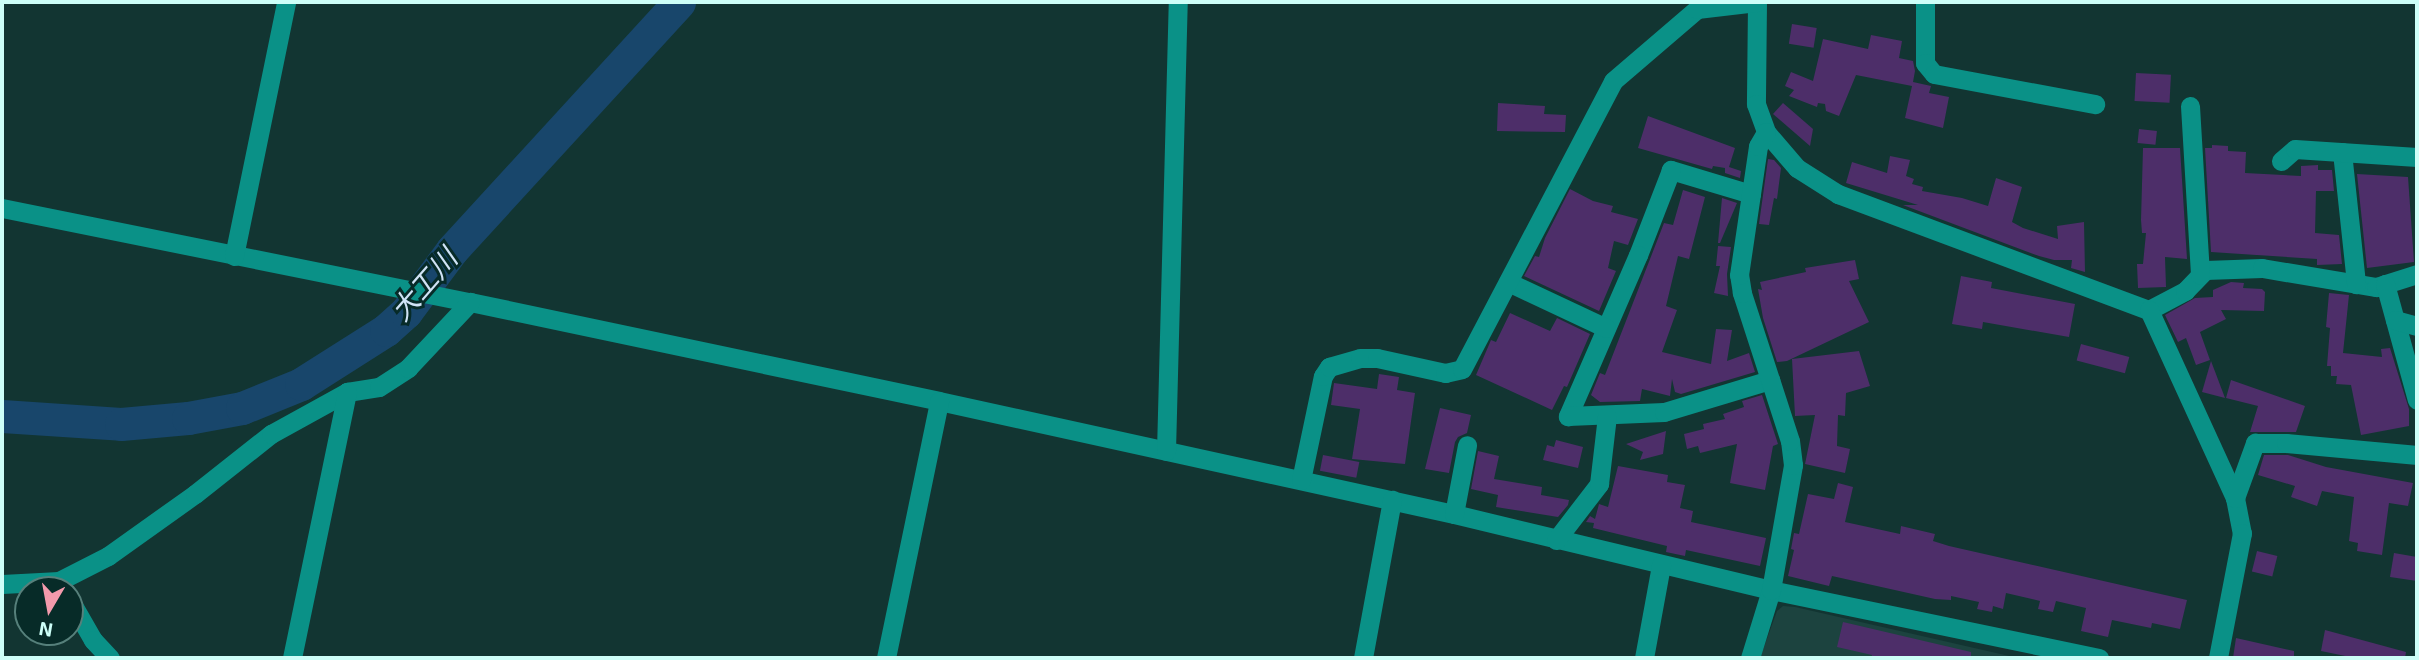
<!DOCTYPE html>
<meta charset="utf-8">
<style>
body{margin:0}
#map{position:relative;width:2419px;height:660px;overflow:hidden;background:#123532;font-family:"Exo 2","Noto Sans JP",sans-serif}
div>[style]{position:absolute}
.built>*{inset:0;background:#1c433f}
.river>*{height:33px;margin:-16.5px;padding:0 16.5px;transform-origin:16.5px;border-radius:16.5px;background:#18466b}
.building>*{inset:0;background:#4d2e69;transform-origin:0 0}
.minor>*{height:19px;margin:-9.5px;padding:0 9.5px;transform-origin:9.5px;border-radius:9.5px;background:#0a9187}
span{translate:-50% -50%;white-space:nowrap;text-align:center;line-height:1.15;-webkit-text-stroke:6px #072b28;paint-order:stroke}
.water-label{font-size:28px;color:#d0e3f6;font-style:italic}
.frame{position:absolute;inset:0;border:4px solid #cdfff8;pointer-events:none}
.north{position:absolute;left:14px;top:576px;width:70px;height:70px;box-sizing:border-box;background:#072b28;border:2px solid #56807b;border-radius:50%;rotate:190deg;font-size:19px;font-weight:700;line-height:28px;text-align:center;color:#cdfff8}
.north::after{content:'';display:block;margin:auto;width:24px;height:32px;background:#f39aac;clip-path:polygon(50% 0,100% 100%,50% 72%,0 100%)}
</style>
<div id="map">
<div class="built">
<div style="clip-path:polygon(1783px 606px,1795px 607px,2018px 658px,1760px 658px,1777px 611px)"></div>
</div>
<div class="river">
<div style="left:2px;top:416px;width:119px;rotate:3.8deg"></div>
<div style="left:121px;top:424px;width:67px;rotate:-5.1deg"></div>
<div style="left:188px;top:418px;width:55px;rotate:-10.5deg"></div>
<div style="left:242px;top:408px;width:64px;rotate:-22.1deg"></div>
<div style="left:301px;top:384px;width:101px;rotate:-32.4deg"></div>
<div style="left:386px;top:330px;width:27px;rotate:-42deg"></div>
<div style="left:406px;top:312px;width:77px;rotate:-53.4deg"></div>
<div style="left:452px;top:250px;width:336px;rotate:-47.5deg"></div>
</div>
<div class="building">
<div style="left:1792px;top:24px;width:25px;height:20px;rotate:9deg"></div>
<div style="clip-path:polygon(1871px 35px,1902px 41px,1899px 58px,1913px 61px,1915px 71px,1913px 82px,1931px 86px,1929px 93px,1949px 97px,1943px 128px,1905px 118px,1912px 86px,1856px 75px,1839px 116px,1826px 111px,1825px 104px,1818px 103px,1817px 107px,1789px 96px,1794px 90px,1785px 86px,1791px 72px,1813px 81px,1823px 39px,1868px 49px)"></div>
<div style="left:2136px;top:73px;width:35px;height:28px;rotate:3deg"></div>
<div style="clip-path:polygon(1498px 103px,1545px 106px,1544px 114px,1566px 115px,1565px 132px,1497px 131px)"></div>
<div style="clip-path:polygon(1783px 103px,1813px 129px,1810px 146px,1773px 114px)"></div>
<div style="clip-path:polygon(1648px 116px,1735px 148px,1729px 167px,1741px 171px,1740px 178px,1725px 173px,1725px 168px,1713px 166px,1712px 169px,1638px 148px)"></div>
<div style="left:2139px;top:129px;width:18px;height:14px;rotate:6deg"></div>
<div style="clip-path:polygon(2212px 145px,2228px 146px,2228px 151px,2246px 152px,2245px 173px,2301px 176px,2301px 166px,2318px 165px,2318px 170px,2332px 170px,2334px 191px,2316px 191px,2315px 233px,2339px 235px,2342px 264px,2317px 265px,2317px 259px,2211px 252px,2205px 148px,2212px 148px)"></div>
<div style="clip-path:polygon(2143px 148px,2180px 148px,2187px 259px,2165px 257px,2166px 287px,2138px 288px,2137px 264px,2143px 264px,2146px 233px,2142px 233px,2141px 220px)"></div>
<div style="clip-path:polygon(1890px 156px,1910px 160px,1906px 176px,1914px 179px,1912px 184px,1923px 187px,1922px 191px,1962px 198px,1988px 206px,1996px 178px,2022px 187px,2012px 222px,2023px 228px,2058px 239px,2057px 226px,2084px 222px,2085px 272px,2071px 268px,2072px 260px,2054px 260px,2039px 256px,1903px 205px,1918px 205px,1846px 183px,1852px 162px,1887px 173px)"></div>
<div style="clip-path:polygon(1768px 159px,1774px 160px,1781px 168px,1777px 199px,1774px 198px,1769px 225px,1759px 224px)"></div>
<div style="clip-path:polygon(2357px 174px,2408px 177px,2414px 262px,2367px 268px)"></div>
<div style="clip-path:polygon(1570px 189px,1593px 201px,1613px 206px,1611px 212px,1638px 219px,1628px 245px,1614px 241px,1608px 268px,1616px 271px,1599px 311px,1524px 276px,1535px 256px,1539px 257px,1545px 238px)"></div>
<div style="clip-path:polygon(1683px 190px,1705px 197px,1689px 259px,1678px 256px,1666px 306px,1677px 310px,1662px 352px,1711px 364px,1716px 329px,1732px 330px,1727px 361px,1749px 353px,1755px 372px,1681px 394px,1675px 392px,1672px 379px,1670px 396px,1642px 389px,1640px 401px,1600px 402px,1591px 395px,1600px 373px,1605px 375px,1664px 223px,1673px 225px)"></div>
<div style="clip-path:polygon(1722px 198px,1737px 203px,1720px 243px,1718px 243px)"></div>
<div style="clip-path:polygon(1718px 246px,1731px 247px,1727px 274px,1728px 296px,1714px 293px,1720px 266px,1716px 266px)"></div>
<div style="clip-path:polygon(1855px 260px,1859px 279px,1849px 281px,1869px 322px,1787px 361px,1777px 362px,1763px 318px,1758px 289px,1762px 290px,1760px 282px,1806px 272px,1805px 268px)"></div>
<div style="clip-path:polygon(1961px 276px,1992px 282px,1991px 288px,2075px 304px,2069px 337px,1983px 322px,1982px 329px,1952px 324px)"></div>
<div style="clip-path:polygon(2231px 282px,2244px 283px,2243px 288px,2262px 289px,2265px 292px,2264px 311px,2221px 310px,2226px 319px,2200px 332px,2210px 360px,2196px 365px,2186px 338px,2178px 342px,2165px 315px,2195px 298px,2213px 297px,2213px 290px)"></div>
<div style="clip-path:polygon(2329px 293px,2349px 295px,2343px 353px,2382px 357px,2381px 349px,2390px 348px,2409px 409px,2409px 426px,2361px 435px,2351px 385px,2336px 384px,2337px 376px,2331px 376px,2331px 366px,2327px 366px,2330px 328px,2326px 327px)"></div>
<div style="clip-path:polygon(1510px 313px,1550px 331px,1557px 318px,1590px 334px,1567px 387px,1564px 386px,1552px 410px,1476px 375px,1491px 340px,1496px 342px)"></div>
<div style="left:2081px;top:344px;width:50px;height:17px;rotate:15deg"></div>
<div style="clip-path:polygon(1859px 351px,1870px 386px,1846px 393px,1845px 416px,1838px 415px,1837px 446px,1850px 449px,1845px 473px,1805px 464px,1815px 415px,1795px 416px,1792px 359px)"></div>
<div style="clip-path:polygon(2211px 361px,2225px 398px,2202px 392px)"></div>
<div style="clip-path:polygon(1379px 374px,1399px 377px,1397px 390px,1415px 393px,1405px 464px,1352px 459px,1360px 409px,1331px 405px,1334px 383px,1377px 389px)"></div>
<div style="clip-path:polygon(2231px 380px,2305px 406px,2296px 432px,2250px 432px,2258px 406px,2226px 398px)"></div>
<div style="clip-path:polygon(1762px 395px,1778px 444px,1773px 446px,1765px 490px,1730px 483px,1737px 444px,1700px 453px,1698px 446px,1687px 449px,1684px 434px,1704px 429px,1703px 424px,1725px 419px,1723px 414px,1744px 407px,1742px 401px)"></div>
<div style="clip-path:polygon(1440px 408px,1471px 415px,1467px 433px,1458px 437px,1455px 442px,1449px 473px,1425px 469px)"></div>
<div style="clip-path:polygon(1666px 431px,1663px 454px,1640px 460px,1643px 452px,1626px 444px)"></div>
<div style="clip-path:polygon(1556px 440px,1583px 447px,1578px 468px,1543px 460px,1547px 445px,1554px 447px)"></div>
<div style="clip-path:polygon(1478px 451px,1499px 456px,1494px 479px,1542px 487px,1541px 495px,1569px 500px,1568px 505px,1558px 517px,1496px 507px,1498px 495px,1471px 489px)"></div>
<div style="left:1323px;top:455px;width:37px;height:16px;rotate:11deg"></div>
<div style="clip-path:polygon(2264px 455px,2288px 455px,2326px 467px,2413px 483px,2408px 506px,2389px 503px,2382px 555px,2357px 551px,2358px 543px,2349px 541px,2354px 497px,2322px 491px,2317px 506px,2291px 497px,2295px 486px,2258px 475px)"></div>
<div style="clip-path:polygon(1618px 466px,1668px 475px,1667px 482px,1685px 485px,1680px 508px,1693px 511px,1691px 522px,1766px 538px,1760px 566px,1686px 550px,1685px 556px,1666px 552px,1667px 546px,1593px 528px,1594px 523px,1586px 522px,1590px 516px,1595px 519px,1599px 504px,1608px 507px)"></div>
<div style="clip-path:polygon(1838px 483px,1853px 487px,1845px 522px,1900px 534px,1901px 526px,1935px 534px,1933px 541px,1949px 546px,2187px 600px,2180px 629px,2152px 623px,2151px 628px,2112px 620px,2108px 637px,2081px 631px,2086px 608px,2056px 601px,2053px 612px,2038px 609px,2040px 601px,2006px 593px,2003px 609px,1993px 606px,1992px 612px,1977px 609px,1979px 602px,1951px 596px,1951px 600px,1935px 599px,1832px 576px,1829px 586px,1788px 576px,1794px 550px,1791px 549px,1794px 533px,1799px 534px,1808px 494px,1834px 499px)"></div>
<div style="left:2257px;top:551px;width:21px;height:21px;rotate:14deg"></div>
<div style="clip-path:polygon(2394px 553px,2417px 557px,2417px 581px,2390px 577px)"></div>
<div style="clip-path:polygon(1843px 622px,1971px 652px,1971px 658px,1871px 658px,1872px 655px,1837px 647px)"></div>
<div style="clip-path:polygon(2325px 630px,2406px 652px,2405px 658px,2355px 658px,2321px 651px)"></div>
<div style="clip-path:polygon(2236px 638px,2294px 651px,2294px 658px,2233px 658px)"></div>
</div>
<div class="minor">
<div style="left:1757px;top:2px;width:102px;rotate:90.6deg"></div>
<div style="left:1756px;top:104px;width:30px;rotate:70deg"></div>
<div style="left:1766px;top:132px;width:48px;rotate:49.3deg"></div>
<div style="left:1797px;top:168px;width:49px;rotate:32.4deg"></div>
<div style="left:1838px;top:194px;width:332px;rotate:20.5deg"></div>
<div style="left:2149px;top:310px;width:41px;rotate:-27.8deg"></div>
<div style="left:2185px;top:291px;width:29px;rotate:-46deg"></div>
<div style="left:2205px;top:270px;width:57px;rotate:-2deg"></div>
<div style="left:2262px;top:268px;width:116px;rotate:9.5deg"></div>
<div style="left:2376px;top:287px;width:43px;rotate:-17.6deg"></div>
<div style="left:1925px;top:2px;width:61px;rotate:90deg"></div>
<div style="left:1925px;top:63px;width:14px;rotate:51deg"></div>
<div style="left:1934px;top:74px;width:164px;rotate:10.6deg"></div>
<div style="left:2190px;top:106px;width:169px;rotate:86.6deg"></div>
<div style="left:2342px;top:152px;width:133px;rotate:83.9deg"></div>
<div style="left:2281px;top:161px;width:18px;rotate:-41deg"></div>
<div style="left:2295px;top:149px;width:122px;rotate:3.8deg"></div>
<div style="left:1751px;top:194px;width:84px;rotate:-163.3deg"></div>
<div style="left:1671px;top:170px;width:91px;rotate:111.2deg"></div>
<div style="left:1638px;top:255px;width:176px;rotate:113.5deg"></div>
<div style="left:1568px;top:416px;width:96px;rotate:-2.4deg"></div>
<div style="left:1664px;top:412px;width:111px;rotate:-16.8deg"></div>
<div style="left:2px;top:208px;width:477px;rotate:11.4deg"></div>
<div style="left:470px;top:302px;width:479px;rotate:11.9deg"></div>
<div style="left:939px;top:401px;width:527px;rotate:12.38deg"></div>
<div style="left:1454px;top:514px;width:326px;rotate:13.5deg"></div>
<div style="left:1771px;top:590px;width:335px;rotate:11.7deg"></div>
<div style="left:234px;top:256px;width:259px;rotate:-78.4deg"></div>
<div style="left:1508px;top:282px;width:108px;rotate:25.1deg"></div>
<div style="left:2385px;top:284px;width:120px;rotate:74.6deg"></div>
<div style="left:2149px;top:310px;width:207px;rotate:65.4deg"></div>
<div style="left:2235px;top:498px;width:36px;rotate:79deg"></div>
<div style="left:2242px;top:533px;width:127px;rotate:100.9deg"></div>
<div style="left:2395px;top:320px;width:23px;rotate:15deg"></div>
<div style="left:1166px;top:451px;width:449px;rotate:-88.5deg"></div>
<div style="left:1301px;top:480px;width:106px;rotate:-78.1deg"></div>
<div style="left:1323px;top:376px;width:11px;rotate:-56deg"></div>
<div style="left:1329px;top:367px;width:32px;rotate:-16deg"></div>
<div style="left:1360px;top:358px;width:17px"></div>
<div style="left:1377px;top:358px;width:70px;rotate:12.4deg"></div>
<div style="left:1445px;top:373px;width:17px;rotate:-13deg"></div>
<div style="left:1462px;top:369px;width:325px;rotate:-62.3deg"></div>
<div style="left:1613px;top:81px;width:111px;rotate:-40.6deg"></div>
<div style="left:1697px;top:9px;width:60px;rotate:-6.7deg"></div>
<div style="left:2235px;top:498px;width:59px;rotate:-70deg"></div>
<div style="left:2255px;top:443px;width:31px"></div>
<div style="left:2286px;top:443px;width:132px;rotate:5.2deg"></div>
<div style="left:1454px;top:514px;width:70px;rotate:-79.3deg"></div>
<div style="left:1556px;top:540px;width:71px;rotate:-52.5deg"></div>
<div style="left:1599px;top:484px;width:68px;rotate:-83.3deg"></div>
<div style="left:2px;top:584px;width:57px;rotate:-3deg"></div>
<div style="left:59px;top:581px;width:55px;rotate:-27deg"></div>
<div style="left:108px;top:556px;width:107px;rotate:-35.5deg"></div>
<div style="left:195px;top:494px;width:97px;rotate:-38.3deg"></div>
<div style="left:271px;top:434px;width:87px;rotate:-28.9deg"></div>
<div style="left:347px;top:392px;width:32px;rotate:-9deg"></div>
<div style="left:379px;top:387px;width:35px;rotate:-33deg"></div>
<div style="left:408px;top:368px;width:91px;rotate:-46.8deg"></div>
<div style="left:70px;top:600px;width:46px;rotate:60.1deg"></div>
<div style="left:93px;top:640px;width:25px;rotate:47deg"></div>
<div style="left:292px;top:658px;width:272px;rotate:-78.3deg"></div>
<div style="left:886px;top:658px;width:262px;rotate:-78.3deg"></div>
<div style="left:1363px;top:658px;width:161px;rotate:-79.6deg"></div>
<div style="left:1644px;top:658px;width:95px;rotate:-79.6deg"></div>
<div style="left:1750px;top:658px;width:71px;rotate:-72.8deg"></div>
<div style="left:1771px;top:590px;width:127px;rotate:-80deg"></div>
<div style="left:1793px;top:465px;width:24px;rotate:-97deg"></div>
<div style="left:1790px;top:441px;width:156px;rotate:-108deg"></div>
<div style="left:1742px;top:293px;width:18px;rotate:-99deg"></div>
<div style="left:1739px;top:275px;width:130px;rotate:-81.6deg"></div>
<div style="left:1758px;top:146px;width:16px;rotate:-60deg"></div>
</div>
<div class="water-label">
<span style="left:423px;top:284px;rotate:-49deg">大工川</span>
</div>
<div class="frame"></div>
<div class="north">N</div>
</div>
